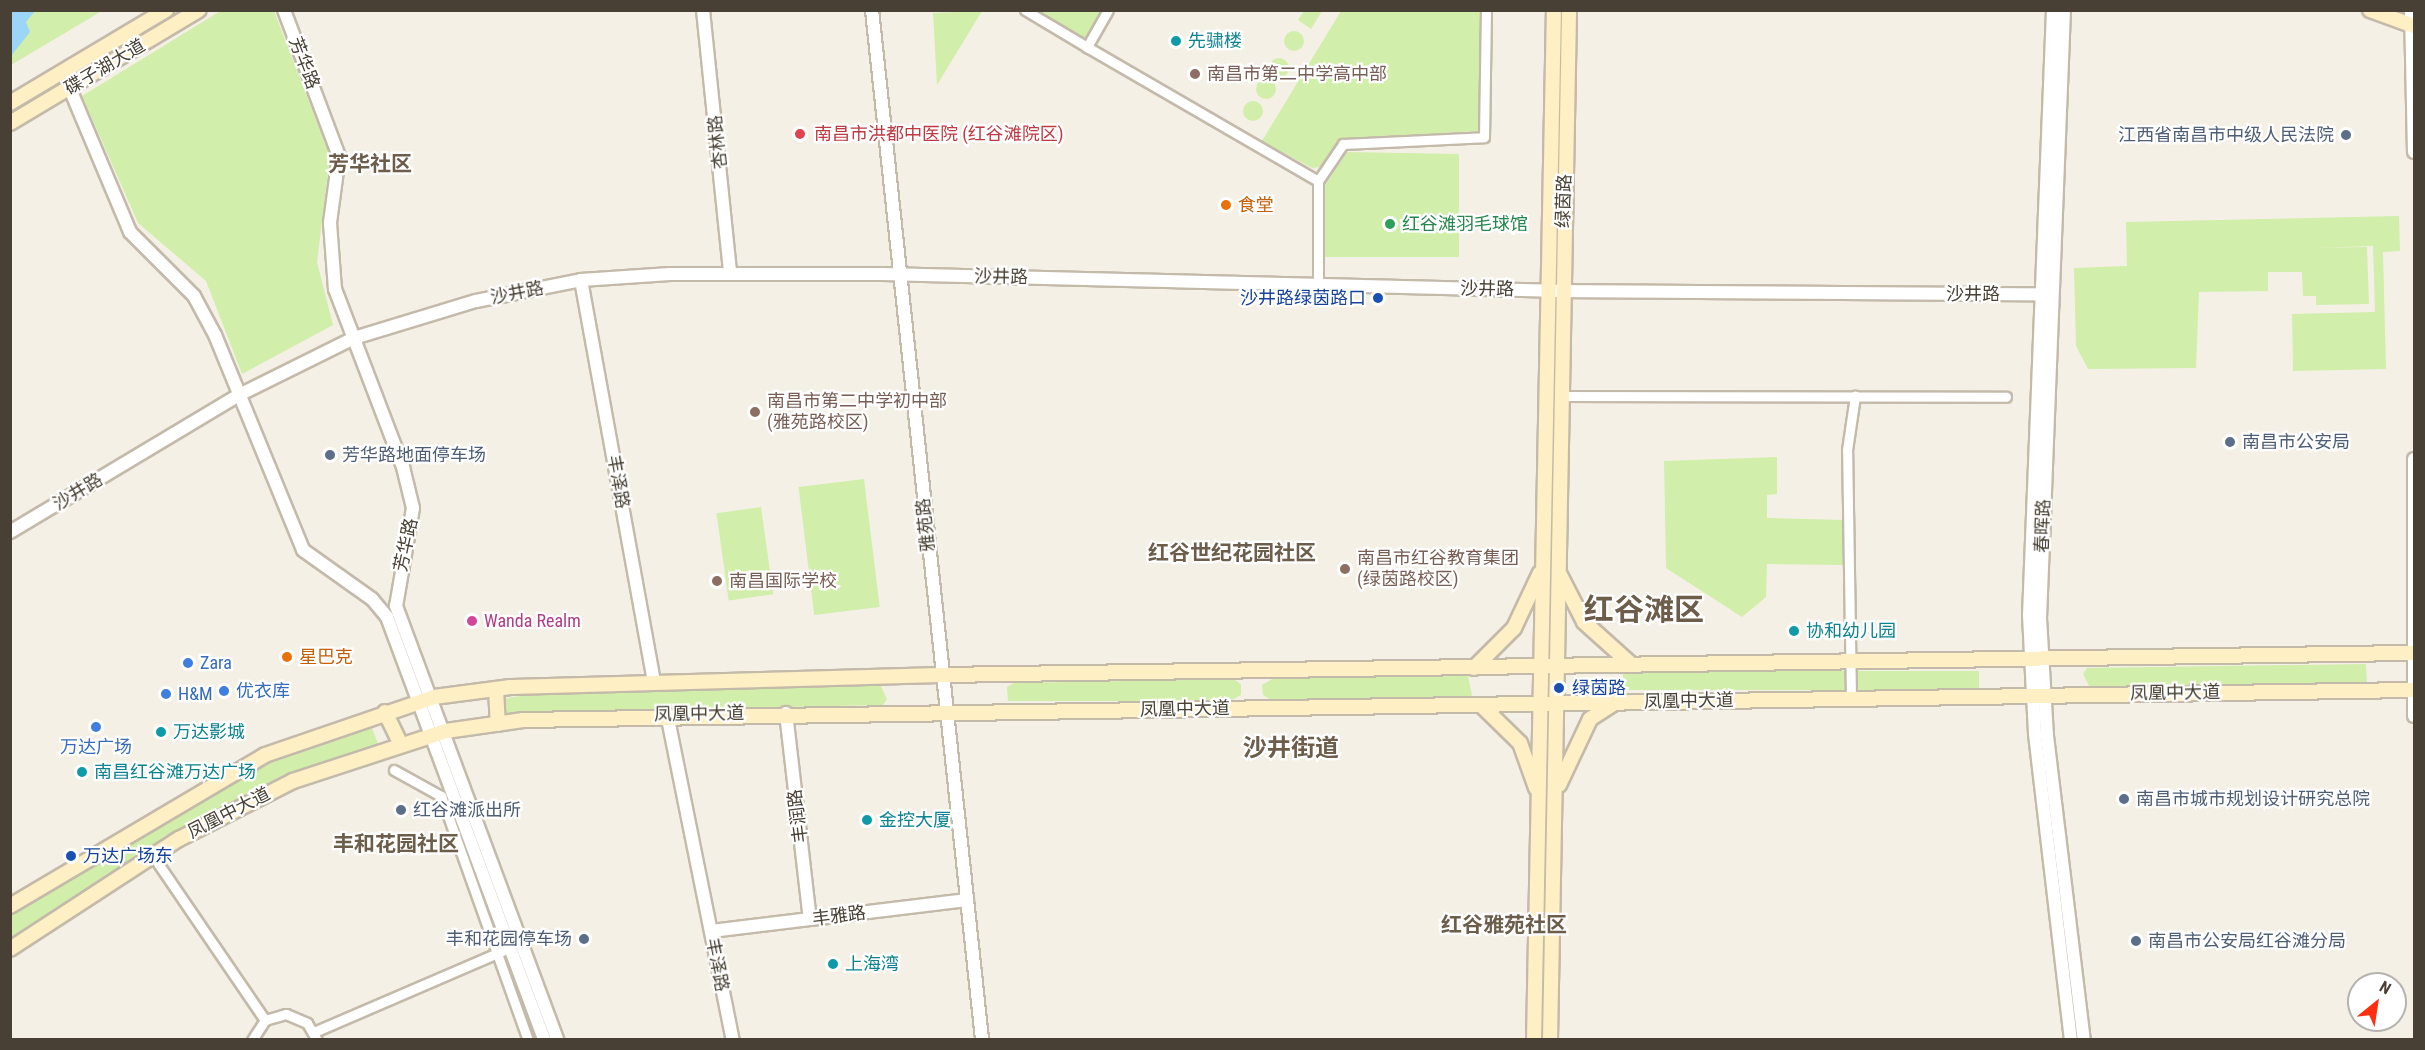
<!DOCTYPE html>
<meta charset="utf-8">
<style>
body{margin:0}
#map{position:relative;width:2425px;height:1050px;overflow:hidden;background:#f5f0e6;font-family:"Roboto Condensed","Noto Sans SC",sans-serif}
div>[style]{position:absolute}
.green>*{inset:0;background:#d1eeaa;transform-origin:0 0}
.round{border-radius:50%}
.water>*{inset:0;background:#9bd5f8}
.roads{filter:drop-shadow(2px 0 #c4baaa) drop-shadow(-2px 0 #c4baaa) drop-shadow(0 2px #c4baaa) drop-shadow(0 -2px #c4baaa)}
.minor>*{height:9px;margin:-4.5px;padding:0 4.5px;transform-origin:4.5px;border-radius:4.5px;background:#fff}
.tertiary>*{height:12px;margin:-6px;padding:0 6px;transform-origin:6px;border-radius:6px;background:#fff}
.secondary>*{height:14px;margin:-7px;padding:0 7px;transform-origin:7px;border-radius:7px;background:#ffefc5}
.dots>*{width:16px;height:16px;translate:-50% -50%;box-sizing:border-box;border:3px solid #fff;border-radius:50%}
span{translate:-50% -50%;white-space:nowrap;text-align:center;line-height:1.15;-webkit-text-stroke:4.5px #fff;paint-order:stroke}
.culture-label{font-size:18px;color:#0d838f}
.left{translate:0 -50%;text-align:left}
.street-label{font-size:18px;color:#484034}
.education-label{font-size:18px;color:#785e54}
.health-label{font-size:18px;color:#be3a42}
.service-label{font-size:18px;color:#4e5e75}
.right{translate:-100% -50%;text-align:right}
.food-label{font-size:18px;color:#c56008}
.leisure-label{font-size:18px;color:#27864d}
.transit-label{font-size:18px;color:#164399}
.hotel-label{font-size:18px;color:#b23c85}
.shop-label{font-size:18px;color:#366cbe}
.quarter-label{font-size:21px;color:#6c5e4a;font-weight:700}
.district-label{font-size:24px;color:#6c5e4a;font-weight:700}
.town-label{font-size:30px;color:#6c5e4a;font-weight:700}
.frame{position:absolute;inset:0;border:12px solid #484034;pointer-events:none}
.north{position:absolute;left:2347px;top:972px;width:60px;height:60px;box-sizing:border-box;background:#fff;border:2px solid #b6b3ae;border-radius:50%;rotate:30deg;font-size:16px;font-weight:700;line-height:24px;text-align:center;color:#484034}
.north::after{content:'';display:block;margin:auto;width:21px;height:27px;background:#ff2f12;clip-path:polygon(50% 0,100% 100%,50% 72%,0 100%)}
</style>
<div id="map">
<div class="green">
<div style="clip-path:polygon(11px 10px,102px 11px,11px 65px)"></div>
<div style="clip-path:polygon(222px 10px,274px 11px,330px 156px,317px 262px,333px 325px,242px 374px,206px 281px,138px 223px,82px 96px)"></div>
<div style="clip-path:polygon(982px 11px,937px 85px,933px 13px)"></div>
<div style="clip-path:polygon(1038px 11px,1104px 11px,1086px 40px)"></div>
<div style="clip-path:polygon(1304px 11px,1322px 11px,1311px 29px,1298px 20px)"></div>
<div style="clip-path:polygon(1341px 11px,1482px 11px,1479px 131px,1339px 139px,1321px 167px,1312px 168px,1262px 141px)"></div>
<div class="round" style="left:1284px;top:31px;width:20px;height:20px"></div>
<div class="round" style="left:1269px;top:58px;width:20px;height:20px"></div>
<div class="round" style="left:1256px;top:79px;width:20px;height:20px"></div>
<div class="round" style="left:1243px;top:101px;width:20px;height:20px"></div>
<div style="clip-path:polygon(1347px 152px,1459px 154px,1459px 257px,1320px 257px,1322px 190px)"></div>
<div style="clip-path:polygon(2399px 216px,2400px 251px,2383px 252px,2386px 369px,2293px 371px,2292px 314px,2375px 312px,2373px 246px,2315px 248px,2367px 247px,2369px 304px,2316px 305px,2316px 296px,2303px 296px,2302px 272px,2268px 272px,2268px 291px,2199px 292px,2196px 368px,2088px 369px,2076px 346px,2074px 268px,2127px 266px,2126px 222px)"></div>
<div style="clip-path:polygon(1777px 457px,1777px 494px,1767px 495px,1767px 518px,1843px 520px,1844px 565px,1767px 564px,1766px 597px,1742px 617px,1666px 568px,1664px 461px)"></div>
<div style="left:864px;top:479px;width:129px;height:66px;rotate:83deg"></div>
<div style="left:761px;top:507px;width:88px;height:45px;rotate:82deg"></div>
<div style="clip-path:polygon(2366px 664px,2367px 684px,2090px 688px,2083px 674px,2087px 668px)"></div>
<div style="left:1979px;top:671px;width:19px;height:356px;rotate:90deg"></div>
<div style="clip-path:polygon(1468px 676px,1472px 695px,1468px 699px,1271px 700px,1263px 695px,1262px 685px,1274px 678px)"></div>
<div style="clip-path:polygon(1233px 679px,1241px 684px,1241px 695px,1230px 701px,1008px 701px,1007px 687px,1014px 683px)"></div>
<div style="clip-path:polygon(880px 684px,887px 699px,883px 705px,587px 711px,510px 719px,504px 715px,502px 699px,556px 690px)"></div>
<div style="clip-path:polygon(371px 725px,378px 744px,288px 777px,199px 820px,11px 943px,11px 915px,107px 853px,270px 760px)"></div>
</div>
<div class="water">
<div style="clip-path:polygon(11px 10px,35px 11px,26px 22px,30px 32px,11px 56px)"></div>
</div>
<div class="roads">
<div class="minor">
<div style="left:1025px;top:10px;width:72px;rotate:30.8deg"></div>
<div style="left:1108px;top:10px;width:43px;rotate:119.6deg"></div>
<div style="left:1087px;top:47px;width:267px;rotate:30.1deg"></div>
<div style="left:1318px;top:181px;width:45px;rotate:-56deg"></div>
<div style="left:1343px;top:144px;width:141px;rotate:-2.8deg"></div>
<div style="left:1484px;top:137px;width:127px;rotate:-89.1deg"></div>
<div style="left:1318px;top:285px;width:104px;rotate:-90deg"></div>
<div style="left:1560px;top:396px;width:446px;rotate:0.1deg"></div>
<div style="left:1851px;top:698px;width:248px;rotate:-90.9deg"></div>
<div style="left:1847px;top:450px;width:55px;rotate:-81.6deg"></div>
<div style="left:394px;top:770px;width:54px;rotate:29deg"></div>
<div style="left:441px;top:796px;width:259px;rotate:70.4deg"></div>
<div style="left:153px;top:856px;width:199px;rotate:55.7deg"></div>
<div style="left:314px;top:1032px;width:212px;rotate:-23.3deg"></div>
<div style="left:252px;top:1040px;width:24px;rotate:-57deg"></div>
<div style="left:265px;top:1020px;width:22px;rotate:-16deg"></div>
<div style="left:286px;top:1014px;width:23px;rotate:23deg"></div>
<div style="left:307px;top:1023px;width:20px;rotate:60deg"></div>
</div>
<div class="tertiary">
<div style="left:284px;top:10px;width:156px;rotate:69.4deg"></div>
<div style="left:339px;top:156px;width:68px;rotate:97.7deg"></div>
<div style="left:330px;top:223px;width:66px;rotate:85.7deg"></div>
<div style="left:335px;top:289px;width:191px;rotate:69.1deg"></div>
<div style="left:403px;top:467px;width:42px;rotate:76.3deg"></div>
<div style="left:413px;top:508px;width:99px;rotate:99.8deg"></div>
<div style="left:396px;top:606px;width:463px;rotate:69.6deg"></div>
<div style="left:703px;top:10px;width:264px;rotate:84.1deg"></div>
<div style="left:872px;top:10px;width:1036px;rotate:83.9deg"></div>
<div style="left:2053px;top:10px;width:605px;rotate:92.27deg"></div>
<div style="left:2029px;top:615px;width:119px;rotate:87.1deg"></div>
<div style="left:2035px;top:734px;width:308px;rotate:83.3deg"></div>
<div style="left:2064px;top:10px;width:608px;rotate:92.26deg"></div>
<div style="left:2040px;top:618px;width:118px;rotate:86.6deg"></div>
<div style="left:2047px;top:736px;width:306px;rotate:83.1deg"></div>
<div style="left:2411px;top:10px;width:142px;rotate:88.8deg"></div>
<div style="left:70px;top:89px;width:155px;rotate:67.2deg"></div>
<div style="left:130px;top:232px;width:91px;rotate:45deg"></div>
<div style="left:194px;top:296px;width:44px;rotate:61.7deg"></div>
<div style="left:215px;top:335px;width:232px;rotate:67.7deg"></div>
<div style="left:303px;top:550px;width:85px;rotate:35.4deg"></div>
<div style="left:372px;top:599px;width:23px;rotate:50deg"></div>
<div style="left:387px;top:617px;width:451px;rotate:69.6deg"></div>
<div style="left:581px;top:280px;width:410px;rotate:79.7deg"></div>
<div style="left:2414px;top:459px;width:257px;rotate:90deg"></div>
<div style="left:10px;top:532px;width:267px;rotate:-30.9deg"></div>
<div style="left:239px;top:395px;width:128px;rotate:-26.4deg"></div>
<div style="left:354px;top:338px;width:127px;rotate:-16.9deg"></div>
<div style="left:476px;top:301px;width:107px;rotate:-11.3deg"></div>
<div style="left:581px;top:280px;width:89px;rotate:-3.9deg"></div>
<div style="left:670px;top:274px;width:213px"></div>
<div style="left:883px;top:274px;width:679px;rotate:1.43deg"></div>
<div style="left:1562px;top:291px;width:489px;rotate:0.4deg"></div>
<div style="left:786px;top:713px;width:207px;rotate:83.4deg"></div>
<div style="left:667px;top:714px;width:333px;rotate:78.6deg"></div>
<div style="left:711px;top:931px;width:258px;rotate:-6.9deg"></div>
</div>
<div class="secondary">
<div style="left:2370px;top:10px;width:47px;rotate:20deg"></div>
<div style="left:10px;top:103px;width:182px;rotate:-30.8deg"></div>
<div style="left:10px;top:123px;width:220px;rotate:-30.9deg"></div>
<div style="left:1560px;top:575px;width:53px;rotate:62.9deg"></div>
<div style="left:1584px;top:622px;width:64px;rotate:41.9deg"></div>
<div style="left:1474px;top:668px;width:57px;rotate:-45deg"></div>
<div style="left:1514px;top:628px;width:61px;rotate:-64.7deg"></div>
<div style="left:496px;top:689px;width:35px;rotate:87deg"></div>
<div style="left:1481px;top:705px;width:54px;rotate:44.3deg"></div>
<div style="left:1520px;top:743px;width:48px;rotate:70.4deg"></div>
<div style="left:385px;top:712px;width:37px;rotate:64deg"></div>
<div style="left:1559px;top:785px;width:73px;rotate:-64.8deg"></div>
<div style="left:1590px;top:719px;width:30px;rotate:-33deg"></div>
<div style="left:10px;top:906px;width:296px;rotate:-30.6deg"></div>
<div style="left:265px;top:755px;width:179px;rotate:-18.9deg"></div>
<div style="left:434px;top:697px;width:77px;rotate:-7.5deg"></div>
<div style="left:510px;top:687px;width:432px;rotate:-1.6deg"></div>
<div style="left:942px;top:675px;width:1472px;rotate:-0.86deg"></div>
<div style="left:10px;top:949px;width:202px;rotate:-33.1deg"></div>
<div style="left:179px;top:839px;width:128px;rotate:-27deg"></div>
<div style="left:293px;top:781px;width:161px;rotate:-18.1deg"></div>
<div style="left:446px;top:731px;width:78px;rotate:-8.1deg"></div>
<div style="left:523px;top:720px;width:1891px;rotate:-0.91deg"></div>
<div style="left:1534px;top:1040px;width:1030px;rotate:-88.89deg"></div>
<div style="left:1550px;top:1040px;width:1030px;rotate:-88.94deg"></div>
</div>
</div>
<div class="dots">
<div style="left:1176px;top:41px;background:#0f9aa8"></div>
<div style="left:1195px;top:74px;background:#8d6e63"></div>
<div style="left:800px;top:134px;background:#e0444e"></div>
<div style="left:2346px;top:135px;background:#5c6f8a"></div>
<div style="left:1226px;top:205px;background:#e8710a"></div>
<div style="left:1390px;top:224px;background:#2e9e5b"></div>
<div style="left:1378px;top:298px;background:#1a4fb4"></div>
<div style="left:755px;top:412px;background:#8d6e63"></div>
<div style="left:2230px;top:442px;background:#5c6f8a"></div>
<div style="left:330px;top:455px;background:#5c6f8a"></div>
<div style="left:1345px;top:569px;background:#8d6e63"></div>
<div style="left:717px;top:581px;background:#8d6e63"></div>
<div style="left:472px;top:621px;background:#d1479c"></div>
<div style="left:1794px;top:631px;background:#0f9aa8"></div>
<div style="left:287px;top:657px;background:#e8710a"></div>
<div style="left:188px;top:663px;background:#3f7fe0"></div>
<div style="left:1559px;top:688px;background:#1a4fb4"></div>
<div style="left:224px;top:691px;background:#3f7fe0"></div>
<div style="left:166px;top:694px;background:#3f7fe0"></div>
<div style="left:96px;top:727px;background:#3f7fe0"></div>
<div style="left:161px;top:732px;background:#0f9aa8"></div>
<div style="left:82px;top:772px;background:#0f9aa8"></div>
<div style="left:2124px;top:799px;background:#5c6f8a"></div>
<div style="left:401px;top:810px;background:#5c6f8a"></div>
<div style="left:867px;top:820px;background:#0f9aa8"></div>
<div style="left:71px;top:856px;background:#1a4fb4"></div>
<div style="left:584px;top:939px;background:#5c6f8a"></div>
<div style="left:2136px;top:941px;background:#5c6f8a"></div>
<div style="left:833px;top:964px;background:#0f9aa8"></div>
</div>
<div class="culture-label">
<span class="left" style="left:1188px;top:41px">先骕楼</span>
<span class="left" style="left:1806px;top:631px">协和幼儿园</span>
<span class="left" style="left:173px;top:732px">万达影城</span>
<span class="left" style="left:94px;top:772px">南昌红谷滩万达广场</span>
<span class="left" style="left:879px;top:820px">金控大厦</span>
<span class="left" style="left:845px;top:964px">上海湾</span>
</div>
<div class="street-label">
<span style="left:304px;top:63px;rotate:69deg">芳华路</span>
<span style="left:105px;top:67px;rotate:-31deg">碟子湖大道</span>
<span style="left:718px;top:142px;rotate:-96deg">杏林路</span>
<span style="left:1564px;top:201px;rotate:-88deg">绿茵路</span>
<span style="left:1001px;top:277px;rotate:1deg">沙井路</span>
<span style="left:1487px;top:289px;rotate:1deg">沙井路</span>
<span style="left:517px;top:293px;rotate:-11deg">沙井路</span>
<span style="left:1973px;top:294px">沙井路</span>
<span style="left:618px;top:482px;rotate:80deg">丰泽路</span>
<span style="left:78px;top:492px;rotate:-31deg">沙井路</span>
<span style="left:926px;top:525px;rotate:-96deg">雅苑路</span>
<span style="left:2043px;top:526px;rotate:-88deg">春晖路</span>
<span style="left:406px;top:545px;rotate:-78deg">芳华路</span>
<span style="left:2175px;top:693px;rotate:-1deg">凤凰中大道</span>
<span style="left:1689px;top:701px;rotate:-1deg">凤凰中大道</span>
<span style="left:1185px;top:709px;rotate:-1deg">凤凰中大道</span>
<span style="left:699px;top:714px;rotate:-1deg">凤凰中大道</span>
<span style="left:229px;top:813px;rotate:-27deg">凤凰中大道</span>
<span style="left:798px;top:816px;rotate:-97deg">丰润路</span>
<span style="left:839px;top:916px;rotate:-7deg">丰雅路</span>
<span style="left:717px;top:965px;rotate:79deg">丰泽路</span>
</div>
<div class="education-label">
<span class="left" style="left:1207px;top:74px">南昌市第二中学高中部</span>
<span class="left" style="left:767px;top:412px">南昌市第二中学初中部<br>(雅苑路校区)</span>
<span class="left" style="left:1357px;top:569px">南昌市红谷教育集团<br>(绿茵路校区)</span>
<span class="left" style="left:729px;top:581px">南昌国际学校</span>
</div>
<div class="health-label">
<span class="left" style="left:814px;top:134px">南昌市洪都中医院 (红谷滩院区)</span>
</div>
<div class="service-label">
<span class="right" style="left:2334px;top:135px">江西省南昌市中级人民法院</span>
<span class="left" style="left:2242px;top:442px">南昌市公安局</span>
<span class="left" style="left:342px;top:455px">芳华路地面停车场</span>
<span class="left" style="left:2136px;top:799px">南昌市城市规划设计研究总院</span>
<span class="left" style="left:413px;top:810px">红谷滩派出所</span>
<span class="right" style="left:572px;top:939px">丰和花园停车场</span>
<span class="left" style="left:2148px;top:941px">南昌市公安局红谷滩分局</span>
</div>
<div class="food-label">
<span class="left" style="left:1238px;top:205px">食堂</span>
<span class="left" style="left:299px;top:657px">星巴克</span>
</div>
<div class="leisure-label">
<span class="left" style="left:1402px;top:224px">红谷滩羽毛球馆</span>
</div>
<div class="transit-label">
<span class="right" style="left:1366px;top:298px">沙井路绿茵路口</span>
<span class="left" style="left:1572px;top:688px">绿茵路</span>
<span class="left" style="left:83px;top:856px">万达广场东</span>
</div>
<div class="hotel-label">
<span class="left" style="left:484px;top:621px">Wanda Realm</span>
</div>
<div class="shop-label">
<span class="left" style="left:200px;top:663px">Zara</span>
<span class="left" style="left:236px;top:691px">优衣库</span>
<span class="left" style="left:178px;top:694px">H&amp;M</span>
<span style="left:96px;top:747px">万达广场</span>
</div>
<div class="quarter-label">
<span style="left:370px;top:164px">芳华社区</span>
<span style="left:1232px;top:553px">红谷世纪花园社区</span>
<span style="left:396px;top:844px">丰和花园社区</span>
<span style="left:1504px;top:925px">红谷雅苑社区</span>
</div>
<div class="district-label">
<span style="left:1291px;top:749px">沙井街道</span>
</div>
<div class="town-label">
<span style="left:1644px;top:610px">红谷滩区</span>
</div>
<div class="frame"></div>
<div class="north">N</div>
</div>
